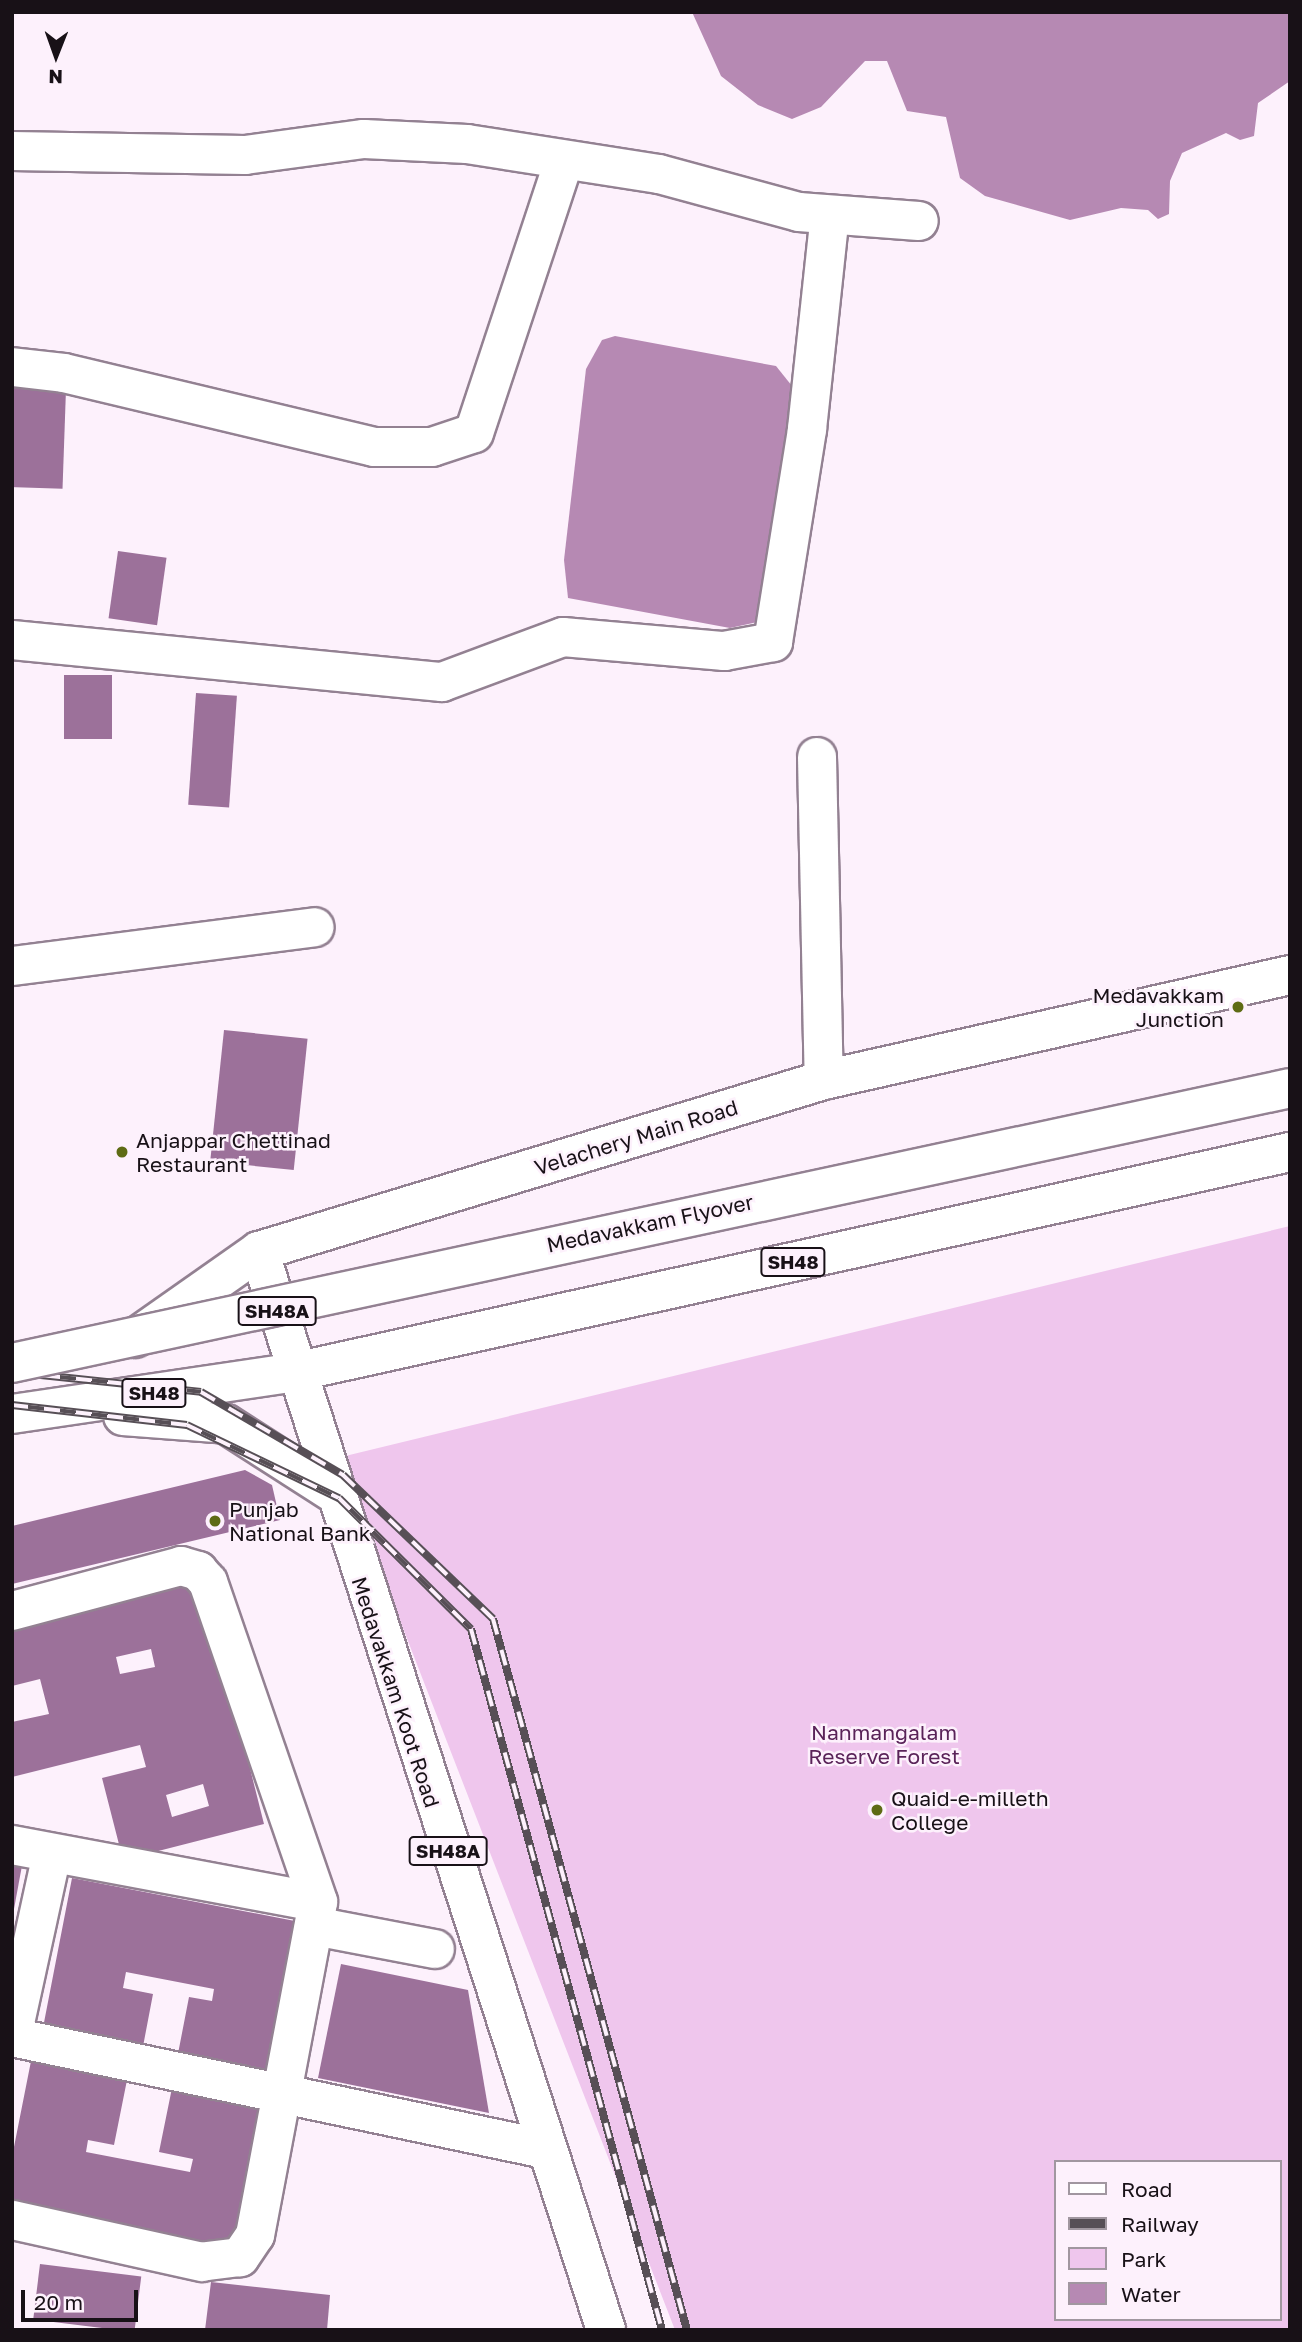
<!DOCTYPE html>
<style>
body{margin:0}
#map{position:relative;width:1302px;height:2342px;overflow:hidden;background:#fdf1fc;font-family:"Golos Text",sans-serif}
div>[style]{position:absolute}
.green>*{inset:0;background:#efc6ed}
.water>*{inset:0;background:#b689b3}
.building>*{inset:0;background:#9c719a;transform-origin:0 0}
.roads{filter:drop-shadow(2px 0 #938192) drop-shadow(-2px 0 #938192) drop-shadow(0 2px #938192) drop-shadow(0 -2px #938192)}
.minor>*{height:38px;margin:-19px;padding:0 19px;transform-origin:19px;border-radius:19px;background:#fff}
.major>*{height:38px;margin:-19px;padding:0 19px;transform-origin:19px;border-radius:19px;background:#fff}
.rail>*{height:8px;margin-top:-4px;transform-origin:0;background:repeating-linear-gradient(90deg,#fdf1fc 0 16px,#574f56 0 32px);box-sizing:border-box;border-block:2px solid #574f56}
.bridges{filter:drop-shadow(2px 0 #938192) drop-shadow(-2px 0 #938192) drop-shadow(0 2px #938192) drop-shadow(0 -2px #938192)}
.major-bridge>*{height:38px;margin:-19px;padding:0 19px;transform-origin:19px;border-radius:19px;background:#fff}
.dots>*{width:19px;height:19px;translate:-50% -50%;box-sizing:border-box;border:4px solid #fdf1fc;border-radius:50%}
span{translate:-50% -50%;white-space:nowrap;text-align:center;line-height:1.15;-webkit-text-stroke:5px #fdf1fc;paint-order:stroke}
.shield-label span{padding:2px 5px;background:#fdf1fc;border:2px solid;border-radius:5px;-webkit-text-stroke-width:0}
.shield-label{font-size:19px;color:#181117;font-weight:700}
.poi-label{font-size:21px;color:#181117}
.right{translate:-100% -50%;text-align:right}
.left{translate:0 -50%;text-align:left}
.street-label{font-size:21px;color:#181117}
.park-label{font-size:21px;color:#5a2359}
.frame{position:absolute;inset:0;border:14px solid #181117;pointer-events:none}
.legend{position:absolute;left:1054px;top:2160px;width:228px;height:161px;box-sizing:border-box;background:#fdf1fc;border:2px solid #a197a0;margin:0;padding:9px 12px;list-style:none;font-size:21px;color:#181117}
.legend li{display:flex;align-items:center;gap:14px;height:35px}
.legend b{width:35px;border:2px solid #a197a0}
.north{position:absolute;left:21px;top:21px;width:70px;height:70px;-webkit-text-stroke:5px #fdf1fc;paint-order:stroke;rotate:181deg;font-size:19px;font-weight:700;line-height:28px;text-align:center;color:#181117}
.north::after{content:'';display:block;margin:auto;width:24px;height:32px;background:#181117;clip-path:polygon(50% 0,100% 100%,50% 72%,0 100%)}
.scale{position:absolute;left:21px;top:2290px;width:117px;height:32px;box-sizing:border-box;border:4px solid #181117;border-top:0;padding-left:9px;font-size:21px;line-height:24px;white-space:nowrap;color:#181117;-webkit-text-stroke:5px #fdf1fc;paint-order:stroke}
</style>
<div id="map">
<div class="green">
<div style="clip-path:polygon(evenodd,1290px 1226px,1290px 2330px,675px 2330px,337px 1458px,1290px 1226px,1055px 2162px,1279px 2162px,1279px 2319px,1055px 2319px,1055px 2162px)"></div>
</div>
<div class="water">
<div style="clip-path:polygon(692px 12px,1290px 12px,1290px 81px,1258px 103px,1254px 136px,1240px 140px,1226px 133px,1182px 153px,1170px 181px,1169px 214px,1158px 219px,1148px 210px,1121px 208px,1070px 220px,985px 196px,960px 178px,946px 117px,907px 111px,887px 61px,865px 61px,821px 107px,792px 119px,758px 105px,721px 76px)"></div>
<div style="clip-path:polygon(615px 336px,776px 366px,796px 391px,762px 621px,730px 628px,568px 598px,564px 560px,586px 369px,602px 340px)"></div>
</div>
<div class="building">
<div style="left:12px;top:388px;width:54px;height:99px;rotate:2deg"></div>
<div style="left:118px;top:551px;width:49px;height:68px;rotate:8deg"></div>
<div style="left:64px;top:675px;width:48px;height:64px"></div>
<div style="left:196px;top:693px;width:41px;height:112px;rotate:4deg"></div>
<div style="left:224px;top:1030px;width:84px;height:132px;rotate:6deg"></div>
<div style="clip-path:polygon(245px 1470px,272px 1485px,280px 1520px,12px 1584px,12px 1526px)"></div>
<div style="clip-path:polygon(evenodd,203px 1582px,264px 1824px,123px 1860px,102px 1778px,146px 1767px,140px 1745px,12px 1777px,12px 1722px,49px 1714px,40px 1679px,12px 1686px,12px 1629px,203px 1582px,151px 1649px,155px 1667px,120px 1674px,116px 1657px,151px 1649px,203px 1582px,203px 1784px,209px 1806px,172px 1817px,166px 1795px,203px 1784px)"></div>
<div style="clip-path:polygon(12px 1858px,23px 1860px,14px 1909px,12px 1908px)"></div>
<div style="clip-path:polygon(72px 1878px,300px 1922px,269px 2082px,176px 2064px,189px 1997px,212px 2001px,214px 1989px,126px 1972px,123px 1988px,153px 1994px,141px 2057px,41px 2038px)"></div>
<div style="clip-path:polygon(341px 1964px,468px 1990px,489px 2113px,318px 2078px)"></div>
<div style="clip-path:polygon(32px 2056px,128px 2075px,114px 2145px,88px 2140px,86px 2152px,190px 2172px,193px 2159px,159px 2152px,173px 2083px,267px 2101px,237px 2252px,12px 2209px,12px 2157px)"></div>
<div style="left:40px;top:2264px;width:102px;height:56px;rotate:7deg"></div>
<div style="clip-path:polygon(211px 2282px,330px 2295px,327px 2330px,205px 2330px)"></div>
</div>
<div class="roads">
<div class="minor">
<div style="left:12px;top:151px;width:233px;rotate:1deg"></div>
<div style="left:245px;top:155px;width:120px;rotate:-7.7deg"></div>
<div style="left:364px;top:139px;width:103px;rotate:2.8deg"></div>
<div style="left:467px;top:144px;width:194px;rotate:8.9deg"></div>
<div style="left:659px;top:174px;width:145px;rotate:15.2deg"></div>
<div style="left:799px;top:212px;width:120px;rotate:4.3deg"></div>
<div style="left:12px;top:367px;width:52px;rotate:6.6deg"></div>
<div style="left:64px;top:373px;width:319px;rotate:13.4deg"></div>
<div style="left:374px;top:447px;width:58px"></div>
<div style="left:432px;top:447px;width:44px;rotate:-18.4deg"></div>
<div style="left:474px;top:433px;width:287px;rotate:-71.7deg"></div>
<div style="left:12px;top:640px;width:432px;rotate:5.6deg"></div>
<div style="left:442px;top:682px;width:129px;rotate:-20.4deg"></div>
<div style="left:563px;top:637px;width:162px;rotate:5deg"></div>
<div style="left:724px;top:651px;width:50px;rotate:-10.4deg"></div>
<div style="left:773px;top:642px;width:216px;rotate:-80.9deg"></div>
<div style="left:807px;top:429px;width:215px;rotate:-83.9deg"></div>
<div style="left:817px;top:757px;width:323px;rotate:88.8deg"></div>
<div style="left:12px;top:966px;width:305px;rotate:-7.3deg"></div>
<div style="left:12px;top:1611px;width:175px;rotate:-14.9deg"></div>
<div style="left:181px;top:1566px;width:18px;rotate:16deg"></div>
<div style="left:198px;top:1571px;width:15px;rotate:48deg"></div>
<div style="left:208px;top:1582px;width:338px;rotate:71deg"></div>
<div style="left:318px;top:1902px;width:339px;rotate:100.7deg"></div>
<div style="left:255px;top:2235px;width:27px;rotate:124deg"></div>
<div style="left:240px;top:2257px;width:38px;rotate:173deg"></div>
<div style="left:202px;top:2262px;width:195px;rotate:-167.5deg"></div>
<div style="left:12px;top:1845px;width:311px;rotate:10.6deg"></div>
<div style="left:314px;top:1926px;width:123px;rotate:10.8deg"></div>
<div style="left:12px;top:2037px;width:545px;rotate:11.87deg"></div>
<div style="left:12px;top:2037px;width:188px;rotate:-77.7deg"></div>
</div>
<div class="major">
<div style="left:259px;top:1251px;width:1133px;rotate:72.17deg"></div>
<div style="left:135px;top:1338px;width:151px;rotate:-35.1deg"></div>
<div style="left:259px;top:1251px;width:590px;rotate:-16.84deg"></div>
<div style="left:824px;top:1080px;width:478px;rotate:-12.7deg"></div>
<div style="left:12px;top:1414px;width:286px;rotate:-8.4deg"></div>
<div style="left:295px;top:1372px;width:1019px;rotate:-12.47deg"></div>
<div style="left:123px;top:1416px;width:103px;rotate:4.4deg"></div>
<div style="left:226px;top:1424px;width:126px;rotate:32.7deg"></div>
</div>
</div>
<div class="rail">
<div style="left:12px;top:1372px;width:190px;rotate:6deg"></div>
<div style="left:201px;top:1392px;width:164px;rotate:30.3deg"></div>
<div style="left:343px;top:1475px;width:208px;rotate:43.8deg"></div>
<div style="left:493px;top:1619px;width:737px;rotate:74.74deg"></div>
<div style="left:12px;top:1405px;width:176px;rotate:6.5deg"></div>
<div style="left:187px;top:1425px;width:169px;rotate:25.7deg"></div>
<div style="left:339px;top:1498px;width:186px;rotate:44.8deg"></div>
<div style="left:471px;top:1629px;width:727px;rotate:74.76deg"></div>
</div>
<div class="bridges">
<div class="major-bridge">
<div style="left:12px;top:1363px;width:1307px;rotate:-12.14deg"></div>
</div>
</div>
<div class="dots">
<div style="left:1238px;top:1007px;background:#5e6b14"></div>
<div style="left:122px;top:1152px;background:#5e6b14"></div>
<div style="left:215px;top:1521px;background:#5e6b14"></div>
<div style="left:877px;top:1810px;background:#5e6b14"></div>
</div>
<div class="shield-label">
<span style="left:793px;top:1262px">SH48</span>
<span style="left:277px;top:1311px">SH48A</span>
<span style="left:154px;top:1393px">SH48</span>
<span style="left:448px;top:1851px">SH48A</span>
</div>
<div class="poi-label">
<span class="right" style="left:1224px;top:1007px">Medavakkam<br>Junction</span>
<span class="left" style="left:136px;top:1152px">Anjappar Chettinad<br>Restaurant</span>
<span class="left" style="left:229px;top:1521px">Punjab<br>National Bank</span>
<span class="left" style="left:891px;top:1810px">Quaid-e-milleth<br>College</span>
</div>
<div class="street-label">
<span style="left:636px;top:1137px;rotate:-17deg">Velachery Main Road</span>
<span style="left:650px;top:1223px;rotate:-12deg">Medavakkam Flyover</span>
<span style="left:396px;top:1692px;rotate:72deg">Medavakkam Koot Road</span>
</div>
<div class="park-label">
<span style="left:884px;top:1744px">Nanmangalam<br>Reserve Forest</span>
</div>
<div class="frame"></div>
<ul class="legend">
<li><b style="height:9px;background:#fff"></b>Road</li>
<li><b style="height:9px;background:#574f56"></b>Railway</li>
<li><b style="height:19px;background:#efc6ed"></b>Park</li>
<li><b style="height:19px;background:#b689b3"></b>Water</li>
</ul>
<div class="north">N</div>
<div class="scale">20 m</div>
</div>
